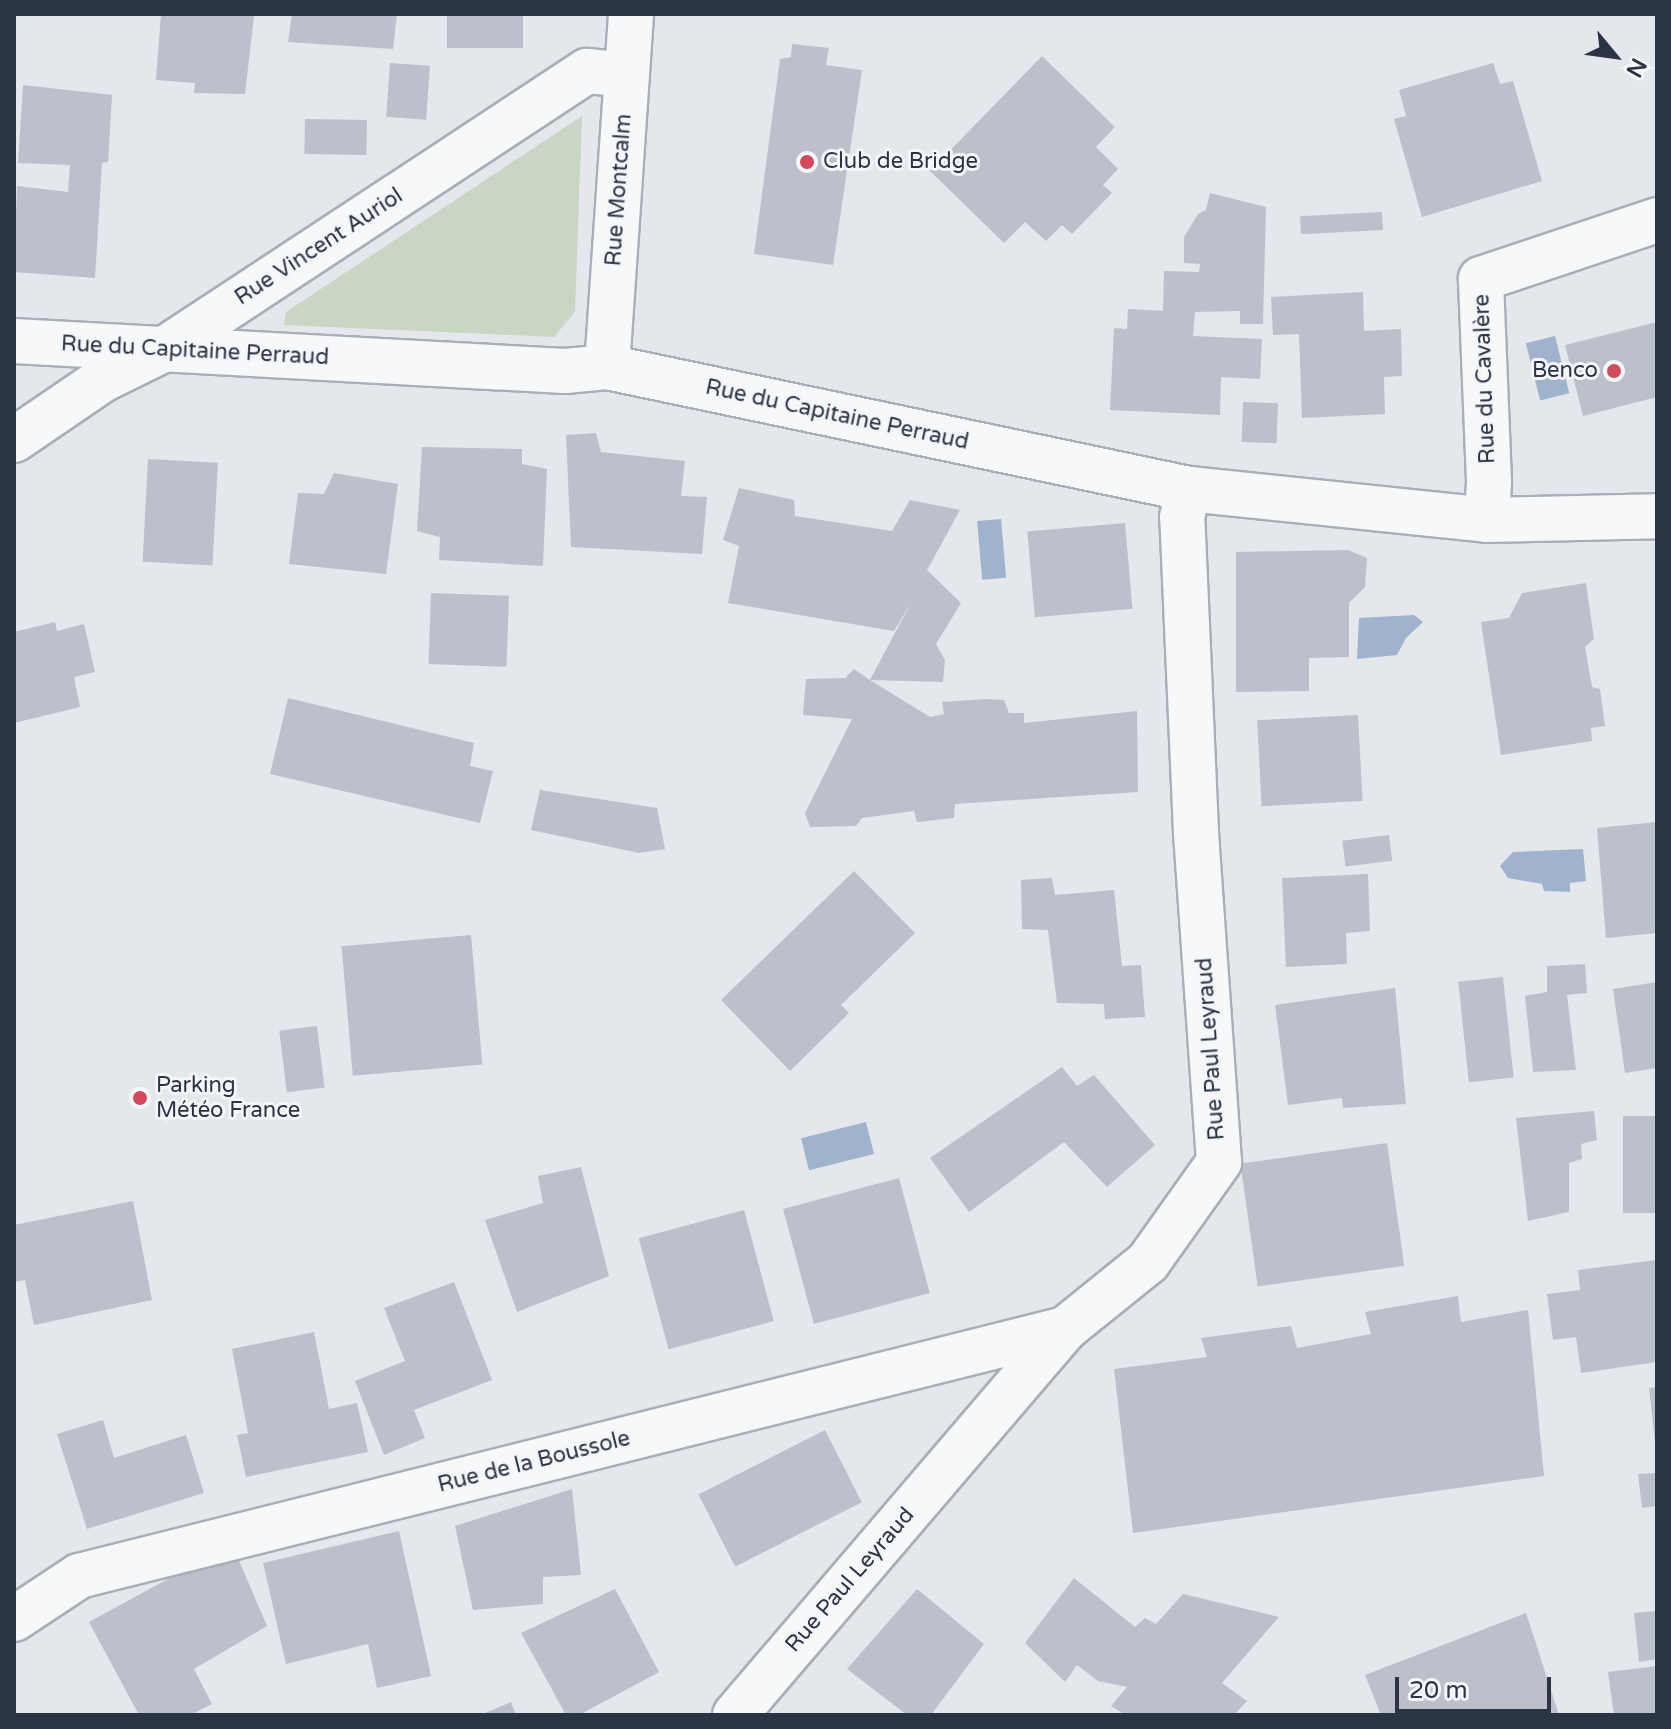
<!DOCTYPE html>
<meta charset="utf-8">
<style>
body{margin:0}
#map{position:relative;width:1671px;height:1729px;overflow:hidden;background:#e4e7ec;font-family:"Varela Round",sans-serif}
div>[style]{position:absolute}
.green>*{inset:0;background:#c9d6c5}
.water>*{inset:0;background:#9fb4cc;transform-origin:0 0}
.building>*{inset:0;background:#bbc0ca;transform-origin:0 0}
.roads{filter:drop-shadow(2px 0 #a9aeb7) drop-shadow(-2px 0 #a9aeb7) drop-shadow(0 2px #a9aeb7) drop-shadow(0 -2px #a9aeb7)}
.minor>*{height:44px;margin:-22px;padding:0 22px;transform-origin:22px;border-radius:22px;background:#f7f8fa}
.dots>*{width:22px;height:22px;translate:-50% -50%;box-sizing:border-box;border:4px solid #f4f6f9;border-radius:50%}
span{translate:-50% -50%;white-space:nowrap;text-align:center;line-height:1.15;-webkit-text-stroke:6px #f4f6f9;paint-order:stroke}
.poi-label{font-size:22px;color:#2b3445}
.left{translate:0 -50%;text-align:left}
.right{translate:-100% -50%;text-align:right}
.street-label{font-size:22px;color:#2b3445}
.frame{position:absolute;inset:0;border:16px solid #2b3445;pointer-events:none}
.north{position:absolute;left:1575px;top:16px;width:80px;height:80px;-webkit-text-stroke:6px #f4f6f9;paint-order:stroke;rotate:119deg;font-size:22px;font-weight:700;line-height:32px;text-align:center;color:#2b3445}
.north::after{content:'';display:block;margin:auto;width:28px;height:36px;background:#2b3445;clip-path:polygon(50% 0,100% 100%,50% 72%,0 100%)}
.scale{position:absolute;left:1395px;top:1677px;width:156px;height:36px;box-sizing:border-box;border:4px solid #2b3445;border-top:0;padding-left:10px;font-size:24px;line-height:28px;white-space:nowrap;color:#2b3445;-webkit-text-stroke:6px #f4f6f9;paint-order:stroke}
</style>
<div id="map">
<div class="green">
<div style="clip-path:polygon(582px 116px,575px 312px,554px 337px,284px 325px,286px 312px)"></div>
</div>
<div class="water">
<div style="left:1555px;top:336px;width:59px;height:30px;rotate:76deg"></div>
<div style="left:1001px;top:519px;width:59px;height:24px;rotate:85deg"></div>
<div style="clip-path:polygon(1414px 615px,1423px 622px,1406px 638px,1397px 655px,1357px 659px,1359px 618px)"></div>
<div style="clip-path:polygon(1583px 849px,1586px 881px,1570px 883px,1570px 892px,1544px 891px,1542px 884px,1508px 878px,1500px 866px,1513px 852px)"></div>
<div style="left:866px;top:1122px;width:33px;height:67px;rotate:76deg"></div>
</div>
<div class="building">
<div style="clip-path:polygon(161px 14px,254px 16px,245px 94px,194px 93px,195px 83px,156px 80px)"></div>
<div style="clip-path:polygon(292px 14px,397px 14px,393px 49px,288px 42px)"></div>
<div style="left:447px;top:14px;width:76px;height:34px"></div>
<div style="clip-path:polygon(792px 44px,829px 48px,826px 65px,862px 70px,833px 265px,754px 254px,780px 59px,791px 57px)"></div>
<div style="clip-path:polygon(1042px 56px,1115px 127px,1096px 147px,1118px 169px,1103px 185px,1112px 193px,1072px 234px,1062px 225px,1046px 241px,1025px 222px,1004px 243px,930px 171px)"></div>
<div style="left:390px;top:63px;width:40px;height:54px;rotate:4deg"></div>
<div style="clip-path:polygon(1493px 63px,1500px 84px,1513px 81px,1542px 181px,1422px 217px,1394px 119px,1406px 116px,1399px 90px)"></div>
<div style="clip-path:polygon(23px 85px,112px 95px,108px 162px,102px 163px,95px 278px,14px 272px,17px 186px,68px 192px,70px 165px,18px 163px)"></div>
<div style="left:305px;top:119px;width:62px;height:35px;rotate:1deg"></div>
<div style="clip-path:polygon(1210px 193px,1266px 207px,1263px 324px,1240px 324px,1240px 311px,1195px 312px,1193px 336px,1262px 339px,1260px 379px,1221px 377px,1220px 415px,1110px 410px,1114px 328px,1127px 329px,1128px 309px,1163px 311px,1164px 271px,1199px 272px,1200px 264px,1184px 263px,1184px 237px,1198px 214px,1206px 210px)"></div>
<div style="left:1382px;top:212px;width:18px;height:82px;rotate:87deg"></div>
<div style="clip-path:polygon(1363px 292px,1364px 331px,1401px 329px,1402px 376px,1384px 377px,1385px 414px,1302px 418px,1299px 334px,1273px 335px,1271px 297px)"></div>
<div style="clip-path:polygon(1657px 322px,1657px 397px,1583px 416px,1565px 345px)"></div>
<div style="left:1243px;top:402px;width:35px;height:40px;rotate:2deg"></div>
<div style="clip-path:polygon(596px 433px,601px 452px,685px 461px,681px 496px,707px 497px,702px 554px,571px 547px,566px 435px)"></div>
<div style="clip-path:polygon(422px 447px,522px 449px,522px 464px,547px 469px,543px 566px,439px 560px,440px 537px,417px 531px)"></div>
<div style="left:148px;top:459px;width:70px;height:103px;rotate:3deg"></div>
<div style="clip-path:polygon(334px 473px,398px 484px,386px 574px,289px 564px,298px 493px,324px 494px)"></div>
<div style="clip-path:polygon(739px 488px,794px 500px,795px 516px,892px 531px,910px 500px,960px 510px,927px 570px,961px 603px,936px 644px,945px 660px,943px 682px,870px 680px,930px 717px,944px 714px,942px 702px,985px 699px,1004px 700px,1009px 713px,1024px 713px,1024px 723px,1137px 711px,1138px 792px,955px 804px,954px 818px,917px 822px,914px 811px,862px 818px,856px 826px,810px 827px,805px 813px,852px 719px,803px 715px,806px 679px,845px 678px,854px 669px,870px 680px,912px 601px,894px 631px,728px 603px,739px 546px,723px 540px)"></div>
<div style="left:1125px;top:523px;width:86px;height:98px;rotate:85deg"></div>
<div style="clip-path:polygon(1348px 550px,1367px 558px,1365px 587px,1349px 603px,1349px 657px,1309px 658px,1309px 691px,1236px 692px,1236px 552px)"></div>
<div style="clip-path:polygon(1586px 583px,1594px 639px,1585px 647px,1592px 687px,1600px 689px,1605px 726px,1591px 728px,1592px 741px,1501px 755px,1481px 622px,1509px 618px,1522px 593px)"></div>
<div style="left:431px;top:593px;width:78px;height:71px;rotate:2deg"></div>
<div style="clip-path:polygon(55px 622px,57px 631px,84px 624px,95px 672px,74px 677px,80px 707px,14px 723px,14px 632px)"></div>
<div style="clip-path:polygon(288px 698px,474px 743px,470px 766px,493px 771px,480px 823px,270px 774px)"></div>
<div style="left:1358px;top:715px;width:86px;height:101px;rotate:87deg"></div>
<div style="clip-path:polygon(540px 790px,657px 808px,665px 849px,639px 853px,531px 830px)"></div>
<div style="clip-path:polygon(1657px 822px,1657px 933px,1606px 938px,1597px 828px)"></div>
<div style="left:1389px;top:835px;width:26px;height:47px;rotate:83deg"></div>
<div style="clip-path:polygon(854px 871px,915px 933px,841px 1005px,849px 1013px,790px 1071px,721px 1000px)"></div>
<div style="clip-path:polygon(1368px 874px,1370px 931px,1346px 933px,1347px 964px,1286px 967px,1282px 878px)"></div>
<div style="clip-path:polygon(1052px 878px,1055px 895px,1114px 890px,1122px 966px,1141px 965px,1145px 1017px,1105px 1019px,1104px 1004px,1057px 1003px,1048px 930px,1022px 929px,1021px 880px)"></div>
<div style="left:471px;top:935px;width:130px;height:130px;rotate:85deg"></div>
<div style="clip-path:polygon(1585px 964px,1587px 993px,1567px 995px,1576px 1070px,1533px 1072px,1525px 996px,1547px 992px,1547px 966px)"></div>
<div style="left:1503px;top:977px;width:101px;height:45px;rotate:84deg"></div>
<div style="clip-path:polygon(1657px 982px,1657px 1068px,1625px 1073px,1613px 989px)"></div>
<div style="clip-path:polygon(1395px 988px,1406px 1104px,1343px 1108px,1342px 1098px,1288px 1105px,1275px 1005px)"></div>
<div style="left:317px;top:1026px;width:62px;height:38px;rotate:83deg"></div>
<div style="clip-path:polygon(1062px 1067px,1077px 1086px,1094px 1075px,1155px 1145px,1107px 1187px,1064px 1142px,969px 1212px,930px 1158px)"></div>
<div style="clip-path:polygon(1594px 1111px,1597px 1140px,1581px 1144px,1582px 1159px,1569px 1163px,1569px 1212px,1528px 1221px,1516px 1118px)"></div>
<div style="left:1657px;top:1116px;width:97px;height:34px;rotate:90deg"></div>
<div style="left:1387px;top:1143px;width:124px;height:148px;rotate:82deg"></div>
<div style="clip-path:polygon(581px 1167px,609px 1276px,517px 1312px,485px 1220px,543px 1203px,538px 1176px)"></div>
<div style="left:899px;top:1178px;width:119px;height:120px;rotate:75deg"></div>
<div style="clip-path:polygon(133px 1201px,152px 1300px,34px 1325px,25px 1280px,14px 1282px,14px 1225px)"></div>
<div style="left:744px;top:1210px;width:115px;height:109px;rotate:75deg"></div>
<div style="clip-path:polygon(1657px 1260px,1657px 1362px,1581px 1373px,1576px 1337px,1553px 1340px,1547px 1294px,1580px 1290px,1578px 1270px)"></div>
<div style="clip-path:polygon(454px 1282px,492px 1380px,414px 1410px,425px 1438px,384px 1455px,355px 1381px,405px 1361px,384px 1308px)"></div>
<div style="clip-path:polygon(1458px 1296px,1461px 1322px,1528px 1310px,1544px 1476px,1133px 1533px,1114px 1369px,1207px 1357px,1201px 1338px,1291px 1326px,1297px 1348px,1371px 1334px,1365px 1312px)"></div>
<div style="clip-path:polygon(314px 1332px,329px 1409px,357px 1403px,368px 1452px,246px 1477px,237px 1435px,248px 1433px,232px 1349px)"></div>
<div style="clip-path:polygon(1657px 1387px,1657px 1442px,1655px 1442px,1649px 1388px)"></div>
<div style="clip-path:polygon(103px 1420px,114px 1458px,186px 1435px,204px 1493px,87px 1529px,57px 1434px)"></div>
<div style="left:825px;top:1430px;width:81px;height:142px;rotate:63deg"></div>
<div style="clip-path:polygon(1657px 1473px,1657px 1506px,1642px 1508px,1638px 1474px)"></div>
<div style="clip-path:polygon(572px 1489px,581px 1575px,543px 1577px,543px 1604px,473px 1610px,455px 1526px)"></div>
<div style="clip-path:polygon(399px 1531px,431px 1676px,377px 1688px,368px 1644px,286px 1664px,263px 1563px)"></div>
<div style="clip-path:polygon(237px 1556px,267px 1626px,194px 1669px,212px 1704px,190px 1715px,139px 1715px,89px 1622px,188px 1568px)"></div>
<div style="clip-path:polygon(1074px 1578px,1135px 1627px,1145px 1618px,1156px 1624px,1183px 1594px,1279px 1617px,1222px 1683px,1247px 1701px,1234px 1715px,1125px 1715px,1111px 1706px,1127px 1687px,1098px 1681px,1077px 1665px,1065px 1682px,1025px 1643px)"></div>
<div style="clip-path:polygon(615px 1589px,659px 1672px,579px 1715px,566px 1715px,521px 1633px)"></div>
<div style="clip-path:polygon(917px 1589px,984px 1644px,931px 1715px,907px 1715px,847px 1669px)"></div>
<div style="clip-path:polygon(1657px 1611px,1657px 1659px,1639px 1662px,1634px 1613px)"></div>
<div style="clip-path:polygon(1526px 1613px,1559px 1715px,1381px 1715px,1365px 1675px)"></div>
<div style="clip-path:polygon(1657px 1666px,1657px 1715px,1614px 1715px,1608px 1672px)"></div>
<div style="clip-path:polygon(511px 1702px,516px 1715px,480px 1715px)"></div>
</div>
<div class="roads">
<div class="minor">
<div style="left:14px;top:341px;width:552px;rotate:3.12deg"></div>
<div style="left:565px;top:371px;width:42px;rotate:-5.4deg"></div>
<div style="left:607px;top:367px;width:595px;rotate:11.84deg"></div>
<div style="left:1189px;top:489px;width:300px;rotate:5.9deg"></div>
<div style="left:1487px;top:520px;width:170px;rotate:-1.3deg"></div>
<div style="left:607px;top:367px;width:354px;rotate:-86.1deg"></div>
<div style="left:14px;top:440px;width:107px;rotate:-34.3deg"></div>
<div style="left:102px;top:380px;width:68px;rotate:-26.2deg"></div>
<div style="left:163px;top:350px;width:508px;rotate:-33.35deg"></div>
<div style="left:587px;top:71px;width:40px;rotate:5.7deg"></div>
<div style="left:1487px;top:520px;width:39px;rotate:-87deg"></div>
<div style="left:1489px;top:481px;width:202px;rotate:-92.3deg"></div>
<div style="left:1481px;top:279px;width:186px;rotate:-18.5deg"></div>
<div style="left:14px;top:1619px;width:78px;rotate:-33.5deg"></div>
<div style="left:79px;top:1576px;width:1016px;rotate:-14.06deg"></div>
<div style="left:735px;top:1715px;width:508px;rotate:-49.47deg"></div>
<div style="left:1065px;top:1329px;width:107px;rotate:-38.9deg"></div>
<div style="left:1148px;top:1262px;width:123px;rotate:-54.6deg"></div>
<div style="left:1219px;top:1162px;width:331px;rotate:-94deg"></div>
<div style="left:1196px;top:832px;width:315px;rotate:-92.5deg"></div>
<div style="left:1182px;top:517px;width:29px;rotate:-76deg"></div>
</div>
</div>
<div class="dots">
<div style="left:807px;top:162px;background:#d1495b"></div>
<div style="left:1614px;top:371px;background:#d1495b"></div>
<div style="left:140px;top:1098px;background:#d1495b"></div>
</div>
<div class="poi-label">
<span class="left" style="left:823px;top:162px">Club de Bridge</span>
<span class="right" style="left:1598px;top:371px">Benco</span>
<span class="left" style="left:156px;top:1098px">Parking<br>Météo France</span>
</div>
<div class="street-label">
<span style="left:619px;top:190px;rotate:-86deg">Rue Montcalm</span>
<span style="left:319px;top:247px;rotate:-33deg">Rue Vincent Auriol</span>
<span style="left:195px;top:351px;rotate:3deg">Rue du Capitaine Perraud</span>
<span style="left:1485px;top:379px;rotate:-92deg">Rue du Cavalère</span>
<span style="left:837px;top:415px;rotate:12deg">Rue du Capitaine Perraud</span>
<span style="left:1211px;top:1049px;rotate:-94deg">Rue Paul Leyraud</span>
<span style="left:534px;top:1462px;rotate:-14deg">Rue de la Boussole</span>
<span style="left:850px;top:1580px;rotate:-49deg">Rue Paul Leyraud</span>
</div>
<div class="frame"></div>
<div class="north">N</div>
<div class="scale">20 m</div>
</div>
